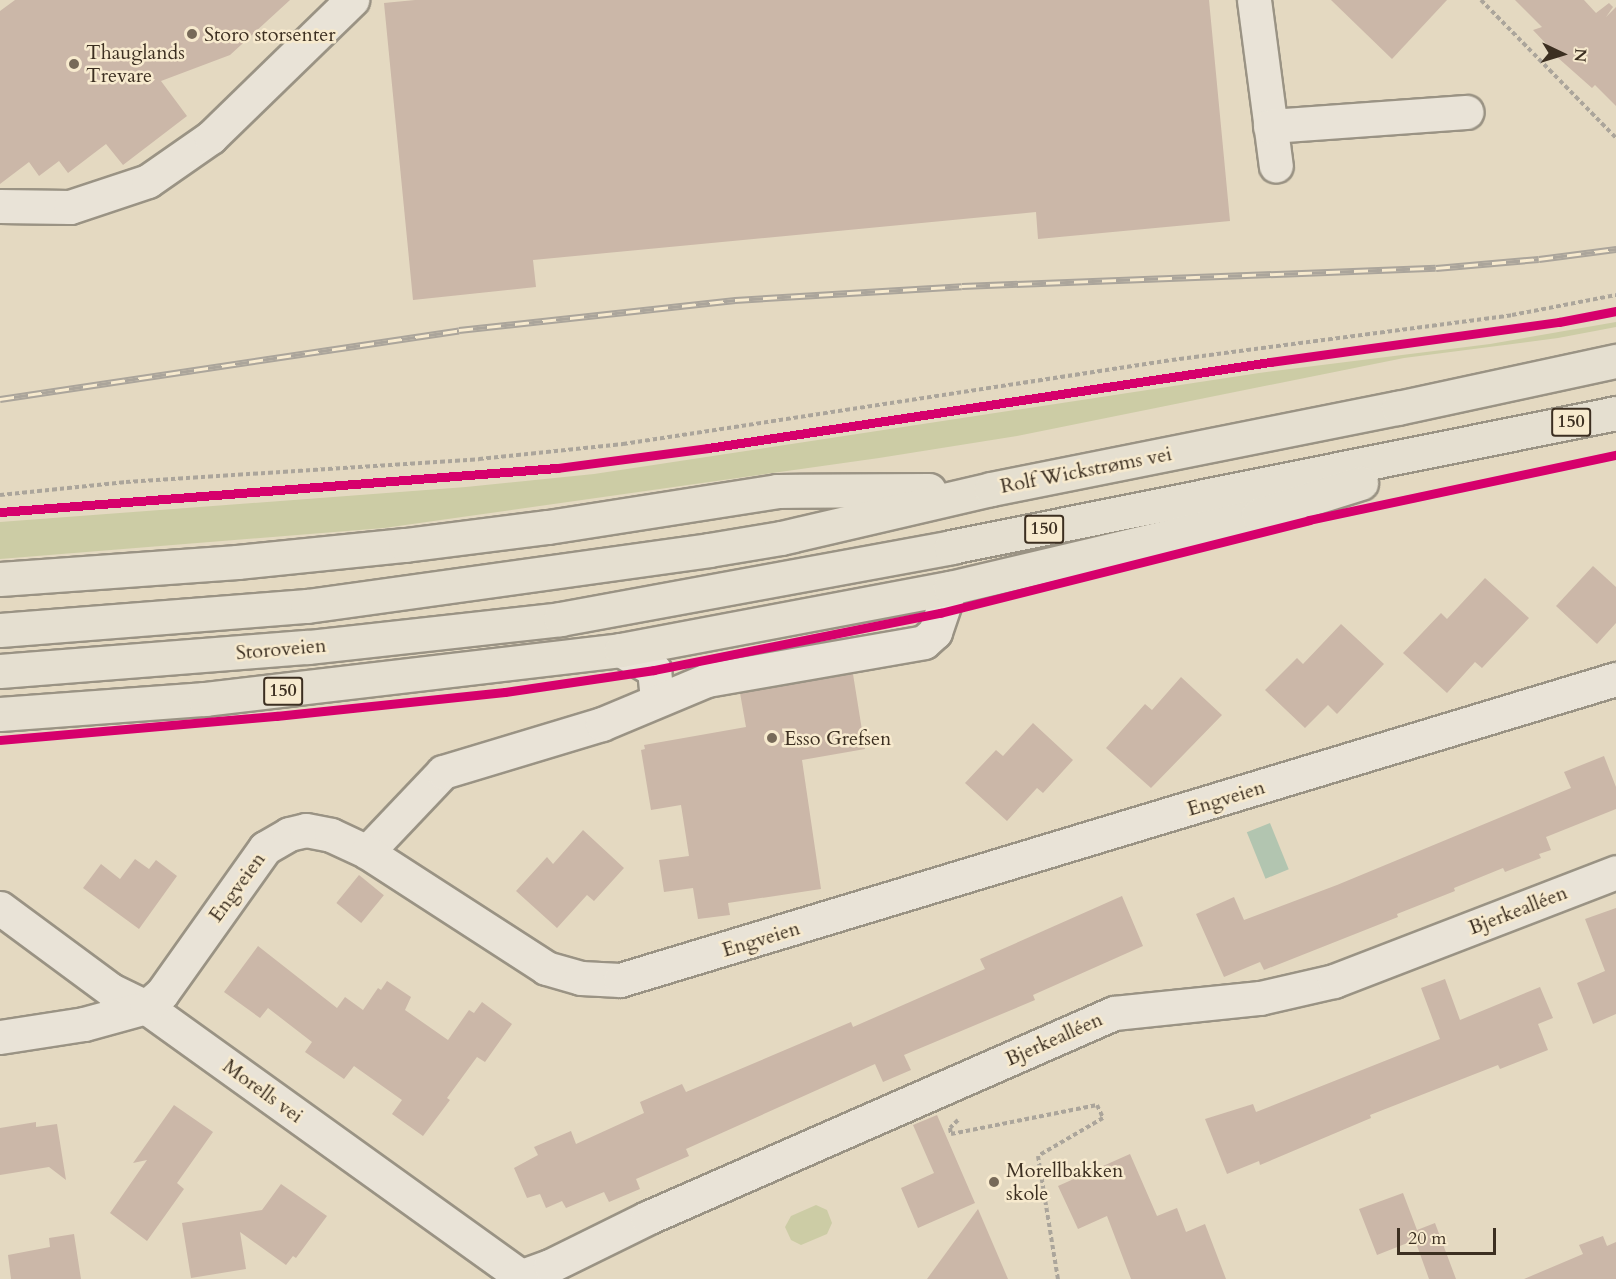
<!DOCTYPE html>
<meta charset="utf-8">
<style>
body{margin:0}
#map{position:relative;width:1616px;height:1279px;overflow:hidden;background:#e4d9c1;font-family:Cardo,serif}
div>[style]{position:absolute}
.green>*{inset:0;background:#cccca5}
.water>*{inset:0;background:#b2c5b0;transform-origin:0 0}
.building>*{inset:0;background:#cbb7a8;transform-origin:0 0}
.path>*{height:4px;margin-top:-2px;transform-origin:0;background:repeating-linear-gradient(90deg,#aba59b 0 4.5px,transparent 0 7.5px)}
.roads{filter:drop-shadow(2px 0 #9a9384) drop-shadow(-2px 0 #9a9384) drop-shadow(0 2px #9a9384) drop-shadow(0 -2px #9a9384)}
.minor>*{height:33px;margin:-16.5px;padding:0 16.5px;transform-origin:16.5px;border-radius:16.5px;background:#e9e3d7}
.highway>*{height:33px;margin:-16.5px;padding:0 16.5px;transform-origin:16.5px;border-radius:16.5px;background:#e5dfd0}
.rail>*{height:7px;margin-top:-3.5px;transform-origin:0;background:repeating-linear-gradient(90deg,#f7eace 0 14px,#aba59b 0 28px);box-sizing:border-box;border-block:2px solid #aba59b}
.cycleway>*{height:9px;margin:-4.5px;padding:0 4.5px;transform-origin:4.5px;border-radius:4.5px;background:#d6006c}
.dots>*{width:16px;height:16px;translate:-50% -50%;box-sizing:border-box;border:3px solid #f7eace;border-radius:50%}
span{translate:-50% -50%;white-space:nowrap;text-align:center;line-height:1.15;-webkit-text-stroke:5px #f7eace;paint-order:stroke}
.shield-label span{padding:2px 4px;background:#f7eace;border:2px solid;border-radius:4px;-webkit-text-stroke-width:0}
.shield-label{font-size:18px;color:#3c2f21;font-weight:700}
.poi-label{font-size:20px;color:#3c2f21}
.left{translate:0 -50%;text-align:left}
.street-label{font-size:20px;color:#3c2f21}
.north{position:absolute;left:1532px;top:24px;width:60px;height:60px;-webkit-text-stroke:4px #f7eace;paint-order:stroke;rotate:94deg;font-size:16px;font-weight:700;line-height:24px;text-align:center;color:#3c2f21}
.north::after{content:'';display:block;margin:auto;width:21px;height:27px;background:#3c2f21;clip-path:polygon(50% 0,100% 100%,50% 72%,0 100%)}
.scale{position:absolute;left:1397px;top:1228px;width:99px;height:27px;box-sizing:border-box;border:3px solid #3c2f21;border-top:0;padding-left:8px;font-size:18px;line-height:21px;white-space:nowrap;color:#3c2f21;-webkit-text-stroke:4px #f7eace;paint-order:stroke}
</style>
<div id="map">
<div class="green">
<div style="clip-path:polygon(1616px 322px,1616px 327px,1558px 338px,1404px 358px,1017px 436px,879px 458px,384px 528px,0 559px,0 522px,466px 487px,594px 474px,1259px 373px,1490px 344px)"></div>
<div style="clip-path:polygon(816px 1205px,827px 1210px,832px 1223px,827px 1234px,801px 1245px,791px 1240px,785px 1227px,791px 1216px)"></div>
</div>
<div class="water">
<div style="left:1270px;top:823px;width:50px;height:25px;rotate:68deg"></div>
</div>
<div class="building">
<div style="clip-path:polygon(15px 0,290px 0,230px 55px,161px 81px,187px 116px,123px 165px,106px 144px,68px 173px,59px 161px,39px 176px,29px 162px,0 184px,0 11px)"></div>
<div style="clip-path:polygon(415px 0,1209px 0,1230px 221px,1038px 239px,1036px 212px,533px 260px,536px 287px,413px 300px,384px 3px)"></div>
<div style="clip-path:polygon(1331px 0,1447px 0,1392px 59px)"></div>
<div style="clip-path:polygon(1515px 0,1584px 0,1596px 13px,1609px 3px,1613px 7px,1606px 17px,1616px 7px,1616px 106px,1595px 85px,1592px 88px,1548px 49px,1550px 48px,1533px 30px,1542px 27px)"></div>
<div style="clip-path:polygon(1593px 566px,1616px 587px,1616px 623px,1597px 644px,1556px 606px)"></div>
<div style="clip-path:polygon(1485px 578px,1529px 618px,1482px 668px,1475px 662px,1447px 693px,1403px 653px,1441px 613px,1447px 619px)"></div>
<div style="clip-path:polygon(1341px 624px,1384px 664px,1337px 714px,1328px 705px,1305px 728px,1265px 690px,1297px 658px,1303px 664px)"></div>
<div style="clip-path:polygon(853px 674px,865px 749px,802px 760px,821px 889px,728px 903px,730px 915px,698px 919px,693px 888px,664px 892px,659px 860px,689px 856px,681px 805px,651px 810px,641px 750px,645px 749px,644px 745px,746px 727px,740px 693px)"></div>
<div style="clip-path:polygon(1181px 677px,1222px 715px,1151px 788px,1106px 748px,1145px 704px,1152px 710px)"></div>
<div style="clip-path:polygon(1033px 723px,1073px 760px,1043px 793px,1037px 788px,1007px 821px,965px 783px,996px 750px,1003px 756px)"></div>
<div style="clip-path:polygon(1604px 756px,1616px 787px,1616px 809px,1546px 837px,1551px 850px,1539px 854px,1541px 858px,1505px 872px,1503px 868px,1454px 888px,1455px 891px,1397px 914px,1398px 917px,1264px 970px,1260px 962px,1224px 977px,1196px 914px,1234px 897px,1244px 920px,1337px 885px,1571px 788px,1564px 772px)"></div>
<div style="clip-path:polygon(583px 830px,624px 868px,594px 901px,587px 895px,557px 928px,516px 891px,547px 857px,553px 864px)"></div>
<div style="clip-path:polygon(135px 859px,149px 869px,156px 860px,177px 876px,139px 929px,83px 888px,101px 864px,120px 879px)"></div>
<div style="left:359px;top:875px;width:32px;height:36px;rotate:39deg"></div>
<div style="clip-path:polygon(1122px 896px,1143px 946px,1033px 995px,1035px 1000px,904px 1055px,911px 1070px,883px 1082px,875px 1064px,686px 1149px,689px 1156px,636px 1179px,640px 1189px,609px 1202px,604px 1192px,566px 1208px,562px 1201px,546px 1208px,540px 1194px,527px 1198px,514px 1168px,538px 1155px,534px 1147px,571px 1131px,576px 1144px,644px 1113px,640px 1102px,682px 1084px,686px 1092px,851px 1022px,853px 1027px,985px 969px,980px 959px)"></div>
<div style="clip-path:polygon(1616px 908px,1616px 1014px,1593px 1024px,1577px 983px,1605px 971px,1585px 919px)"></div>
<div style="clip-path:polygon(258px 946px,337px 1008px,345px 997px,363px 1010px,378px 988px,381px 990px,387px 981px,411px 997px,405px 1010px,448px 1040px,469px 1010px,474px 1013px,482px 1002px,512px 1024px,485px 1062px,477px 1057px,447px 1098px,450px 1100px,423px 1136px,392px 1114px,402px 1100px,354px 1066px,344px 1079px,305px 1052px,312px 1042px,268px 1008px,260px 1018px,224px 992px)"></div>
<div style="clip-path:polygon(1445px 979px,1460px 1020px,1540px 987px,1553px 1018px,1538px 1024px,1548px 1050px,1500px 1069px,1498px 1065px,1370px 1115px,1371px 1118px,1260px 1165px,1259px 1161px,1227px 1174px,1205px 1119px,1253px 1104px,1256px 1112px,1440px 1039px,1421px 988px)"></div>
<div style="clip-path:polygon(174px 1105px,213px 1132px,177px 1183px,184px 1189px,147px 1241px,110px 1213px,147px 1160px,133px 1163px)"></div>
<div style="clip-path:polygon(937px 1115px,975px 1203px,918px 1228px,901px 1188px,934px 1173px,913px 1125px)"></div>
<div style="clip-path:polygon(36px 1122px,36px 1127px,57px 1124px,66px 1180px,49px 1167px,0 1175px,0 1128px)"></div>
<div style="clip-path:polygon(1130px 1154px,1157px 1216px,1177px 1208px,1186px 1232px,1205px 1224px,1226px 1279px,1131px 1279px,1107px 1216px,1078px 1229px,1058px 1186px)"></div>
<div style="clip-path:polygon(281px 1184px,327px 1216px,296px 1258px,293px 1256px,286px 1265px,240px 1232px,246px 1269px,191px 1278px,182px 1223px,262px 1210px)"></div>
<div style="clip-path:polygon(1403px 1193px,1417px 1230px,1435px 1223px,1456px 1279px,1429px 1279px,1415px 1240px,1377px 1255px,1359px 1209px)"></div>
<div style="clip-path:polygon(978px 1209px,1008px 1279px,927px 1279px)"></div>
<div style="clip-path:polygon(74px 1234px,81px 1279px,11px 1279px,8px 1255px,50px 1247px,49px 1238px)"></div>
<div style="clip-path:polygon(1603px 1236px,1607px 1246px,1616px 1242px,1616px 1279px,1524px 1279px,1583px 1254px,1579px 1245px)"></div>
</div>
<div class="path">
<div style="left:1481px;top:0;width:193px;rotate:45.6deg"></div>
<div style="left:0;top:495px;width:127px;rotate:-5.9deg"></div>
<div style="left:126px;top:482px;width:354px;rotate:-3.7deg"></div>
<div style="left:479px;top:459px;width:145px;rotate:-5.9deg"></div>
<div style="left:623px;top:444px;width:555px;rotate:-8.7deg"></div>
<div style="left:1172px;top:360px;width:343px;rotate:-7.5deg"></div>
<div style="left:1512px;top:315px;width:106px;rotate:-10.9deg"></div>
<div style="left:958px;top:1120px;width:11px;rotate:135deg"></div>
<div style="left:950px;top:1128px;width:6px;rotate:81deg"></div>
<div style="left:951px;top:1134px;width:149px;rotate:-11.2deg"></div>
<div style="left:1097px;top:1105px;width:14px;rotate:65deg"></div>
<div style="left:1103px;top:1118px;width:75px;rotate:149.7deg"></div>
<div style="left:1038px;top:1156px;width:125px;rotate:80.8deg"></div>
</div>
<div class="roads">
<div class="minor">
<div style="left:1254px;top:0;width:167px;rotate:82.5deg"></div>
<div style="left:1270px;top:126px;width:197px;rotate:-4.1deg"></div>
<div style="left:0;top:206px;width:70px;rotate:0.8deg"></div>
<div style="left:70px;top:207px;width:82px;rotate:-18.4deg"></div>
<div style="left:148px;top:181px;width:77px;rotate:-34.9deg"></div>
<div style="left:211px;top:137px;width:197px;rotate:-44.2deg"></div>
<div style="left:621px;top:650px;width:39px;rotate:31deg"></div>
<div style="left:654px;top:670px;width:29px;rotate:84deg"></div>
<div style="left:367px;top:852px;width:110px;rotate:-46.5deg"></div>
<div style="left:443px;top:772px;width:166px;rotate:-16.8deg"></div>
<div style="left:602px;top:724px;width:114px;rotate:-22.7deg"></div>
<div style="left:707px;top:680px;width:220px;rotate:-9.9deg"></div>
<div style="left:924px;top:642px;width:15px;rotate:-42deg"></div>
<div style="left:935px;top:632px;width:46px;rotate:-71.2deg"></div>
<div style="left:0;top:908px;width:138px;rotate:36.5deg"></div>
<div style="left:111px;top:990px;width:39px;rotate:26deg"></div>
<div style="left:146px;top:1007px;width:466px;rotate:35.7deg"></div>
<div style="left:0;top:1037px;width:85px;rotate:-8.8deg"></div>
<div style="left:84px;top:1024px;width:64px;rotate:-15.3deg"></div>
<div style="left:146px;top:1007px;width:21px;rotate:-41deg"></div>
<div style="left:162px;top:993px;width:178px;rotate:-54.6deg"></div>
<div style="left:265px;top:848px;width:28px;rotate:-30deg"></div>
<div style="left:289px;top:834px;width:17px;rotate:-13deg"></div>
<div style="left:306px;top:830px;width:25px;rotate:11deg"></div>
<div style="left:331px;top:835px;width:40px;rotate:25deg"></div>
<div style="left:367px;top:852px;width:213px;rotate:32.9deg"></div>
<div style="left:546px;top:968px;width:36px;rotate:16deg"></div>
<div style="left:581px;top:978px;width:39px;rotate:3deg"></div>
<div style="left:620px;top:980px;width:1040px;rotate:-16.82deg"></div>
<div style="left:514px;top:1279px;width:38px;rotate:-20deg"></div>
<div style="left:550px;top:1266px;width:108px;rotate:-26.3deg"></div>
<div style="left:647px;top:1218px;width:510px;rotate:-23.7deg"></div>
<div style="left:1114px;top:1013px;width:147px;rotate:-5.9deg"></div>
<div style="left:1260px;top:998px;width:76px;rotate:-12.9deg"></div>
<div style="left:1334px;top:981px;width:302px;rotate:-21.1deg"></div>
</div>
<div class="highway">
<div style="left:0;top:579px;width:238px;rotate:-4.1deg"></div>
<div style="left:237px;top:562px;width:169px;rotate:-5.8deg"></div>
<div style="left:405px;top:545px;width:144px;rotate:-7.2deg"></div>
<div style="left:548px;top:527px;width:232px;rotate:-8.9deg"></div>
<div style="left:777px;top:491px;width:152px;rotate:-0.4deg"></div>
<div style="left:0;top:630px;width:308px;rotate:-4.5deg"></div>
<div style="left:307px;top:606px;width:406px;rotate:-7.9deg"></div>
<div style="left:709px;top:550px;width:73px;rotate:-9.5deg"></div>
<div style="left:781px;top:538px;width:216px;rotate:-13.1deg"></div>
<div style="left:991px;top:489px;width:415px;rotate:-11.3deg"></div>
<div style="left:1398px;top:408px;width:223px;rotate:-12.2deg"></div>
<div style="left:0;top:671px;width:309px;rotate:-4.5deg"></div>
<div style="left:308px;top:647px;width:254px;rotate:-6.3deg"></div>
<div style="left:560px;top:619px;width:398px;rotate:-10.4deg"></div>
<div style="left:951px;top:547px;width:678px;rotate:-11.39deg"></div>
<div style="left:0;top:714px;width:206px;rotate:-4.2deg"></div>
<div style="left:205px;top:699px;width:419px;rotate:-6.7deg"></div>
<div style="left:621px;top:650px;width:335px;rotate:-10.7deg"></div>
<div style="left:950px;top:588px;width:317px;rotate:-13.3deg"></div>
<div style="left:1258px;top:515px;width:108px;rotate:-17.3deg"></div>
</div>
</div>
<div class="rail">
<div style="left:0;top:399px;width:464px;rotate:-8.5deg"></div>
<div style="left:459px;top:330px;width:278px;rotate:-6.2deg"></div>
<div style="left:735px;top:300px;width:227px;rotate:-3.5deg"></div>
<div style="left:962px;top:286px;width:474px;rotate:-2.2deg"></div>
<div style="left:1436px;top:268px;width:103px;rotate:-5deg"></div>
<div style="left:1539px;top:259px;width:78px;rotate:-7.4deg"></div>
</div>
<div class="cycleway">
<div style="left:0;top:512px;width:559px;rotate:-4.52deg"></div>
<div style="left:557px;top:468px;width:152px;rotate:-7.5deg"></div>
<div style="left:708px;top:448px;width:569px;rotate:-8.7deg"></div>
<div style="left:1270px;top:362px;width:292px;rotate:-7.9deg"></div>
<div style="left:1559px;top:322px;width:58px;rotate:-10.9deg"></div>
<div style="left:0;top:740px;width:277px;rotate:-5deg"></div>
<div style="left:276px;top:716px;width:230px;rotate:-6deg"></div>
<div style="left:505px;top:692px;width:151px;rotate:-8.4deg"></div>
<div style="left:654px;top:670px;width:292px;rotate:-11.3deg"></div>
<div style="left:940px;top:613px;width:381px;rotate:-14.1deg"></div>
<div style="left:1309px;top:520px;width:314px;rotate:-12deg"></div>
</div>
<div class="dots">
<div style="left:192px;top:34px;background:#776a59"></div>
<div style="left:74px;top:64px;background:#776a59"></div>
<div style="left:772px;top:738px;background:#776a59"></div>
<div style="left:994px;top:1182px;background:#776a59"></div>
</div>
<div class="shield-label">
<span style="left:1571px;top:422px">150</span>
<span style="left:1044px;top:529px">150</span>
<span style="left:283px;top:691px">150</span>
</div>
<div class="poi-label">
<span class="left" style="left:204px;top:34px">Storo storsenter</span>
<span class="left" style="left:86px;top:64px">Thauglands<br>Trevare</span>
<span class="left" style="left:784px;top:738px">Esso Grefsen</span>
<span class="left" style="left:1006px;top:1182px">Morellbakken<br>skole</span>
</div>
<div class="street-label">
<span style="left:1086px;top:470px;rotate:-11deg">Rolf Wickstrøms vei</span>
<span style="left:281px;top:649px;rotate:-5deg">Storoveien</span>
<span style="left:1226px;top:798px;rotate:-17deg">Engveien</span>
<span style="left:237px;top:887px;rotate:-54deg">Engveien</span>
<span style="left:1518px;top:910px;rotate:-21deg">Bjerkealléen</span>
<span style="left:761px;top:939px;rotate:-17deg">Engveien</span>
<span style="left:1054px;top:1039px;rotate:-24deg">Bjerkealléen</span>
<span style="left:263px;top:1091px;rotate:36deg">Morells vei</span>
</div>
<div class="north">N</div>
<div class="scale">20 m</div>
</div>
